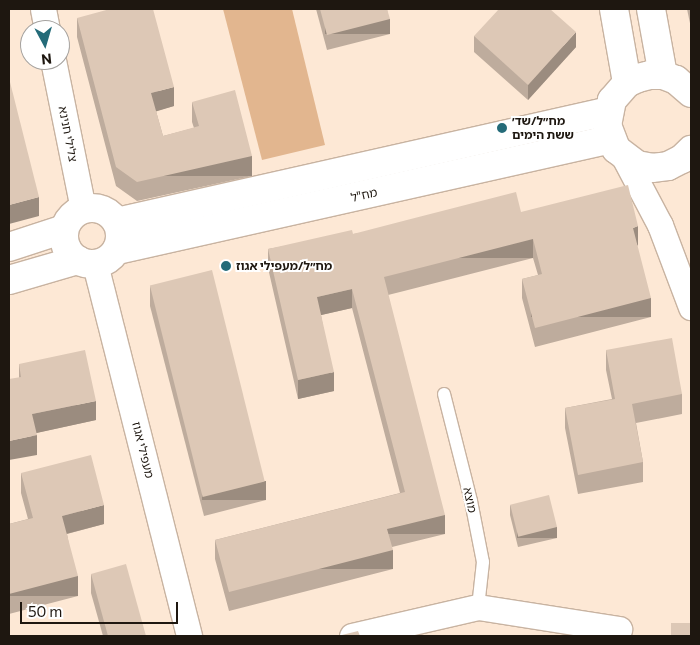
<!DOCTYPE html>
<meta charset="utf-8">
<style>
body{margin:0}
#map{position:relative;width:700px;height:645px;overflow:hidden;background:#fde8d5;font-family:Commissioner,"Noto Sans Hebrew",sans-serif}
div>[style]{position:absolute}
.green>*{inset:0;background:#e2b68f}
.roads{filter:drop-shadow(1px 0 #c8b3a1) drop-shadow(-1px 0 #c8b3a1) drop-shadow(0 1px #c8b3a1) drop-shadow(0 -1px #c8b3a1)}
.service>*{height:12px;margin:-6px;padding:0 6px;transform-origin:6px;border-radius:6px;background:#fff}
.minor>*{height:25px;margin:-12.5px;padding:0 12.5px;transform-origin:12.5px;border-radius:12.5px;background:#fff}
.tertiary>*{height:28px;margin:-14px;padding:0 14px;transform-origin:14px;border-radius:14px;background:#fff}
.tertiary>.ring{margin:-14px;padding:0;box-sizing:content-box;background:none;border:28px solid #fff;border-radius:50%}
.wall>*{inset:0;background:#beac9d}
.shaded-wall>*{inset:0;background:#9b8c7f;transform-origin:0 0}
.building>*{inset:0;background:#ddc8b6;transform-origin:0 0}
.dots>*{width:14px;height:14px;translate:-50% -50%;box-sizing:border-box;border:2px solid #fff;border-radius:50%}
span{translate:-50% -50%;white-space:nowrap;text-align:center;line-height:1.15;-webkit-text-stroke:4px #fff;paint-order:stroke}
.poi-label{font-size:12px;color:#1e1710;font-weight:700}
.left{translate:0 -50%;text-align:left}
.street-label{font-size:12px;color:#1e1710}
.frame{position:absolute;inset:0;border:10px solid #1e1710;pointer-events:none}
.north{position:absolute;left:20px;top:20px;width:50px;height:50px;box-sizing:border-box;background:#fff;border:1px solid #a5a29f;border-radius:50%;rotate:174deg;font-size:14px;font-weight:700;line-height:20px;text-align:center;color:#1e1710}
.north::after{content:'';display:block;margin:auto;width:18px;height:22px;background:#246b79;clip-path:polygon(50% 0,100% 100%,50% 72%,0 100%)}
.scale{position:absolute;left:20px;top:602px;width:158px;height:22px;box-sizing:border-box;border:2px solid #1e1710;border-top:0;padding-left:6px;font-size:15px;line-height:18px;white-space:nowrap;color:#1e1710;-webkit-text-stroke:4px #fff;paint-order:stroke}
</style>
<div id="map">
<div class="green">
<div style="clip-path:polygon(223px 9px,292px 9px,325px 145px,262px 160px)"></div>
</div>
<div class="roads">
<div class="service">
<div style="left:444px;top:394px;width:110px;rotate:75.8deg"></div>
<div style="left:471px;top:501px;width:62px;rotate:78.9deg"></div>
<div style="left:483px;top:562px;width:45px;rotate:96.3deg"></div>
</div>
<div class="minor">
<div style="left:43px;top:9px;width:21px;rotate:79deg"></div>
<div style="left:53px;top:60px;width:152px;rotate:78.6deg"></div>
<div style="left:624px;top:157px;width:77px;rotate:62.1deg"></div>
<div style="left:660px;top:225px;width:88px;rotate:69.3deg"></div>
<div style="left:95px;top:264px;width:384px;rotate:75.8deg"></div>
<div style="left:352px;top:636px;width:129px;rotate:-13deg"></div>
<div style="left:478px;top:607px;width:143px;rotate:8.9deg"></div>
</div>
<div class="tertiary">
<div style="left:614px;top:9px;width:75px;rotate:80deg"></div>
<div style="left:651px;top:9px;width:67px;rotate:79.7deg"></div>
<div style="left:691px;top:93px;width:20px;rotate:-139deg"></div>
<div style="left:676px;top:80px;width:14px;rotate:-159deg"></div>
<div style="left:663px;top:75px;width:13px;rotate:180deg"></div>
<div style="left:650px;top:75px;width:12px;rotate:166deg"></div>
<div style="left:638px;top:78px;width:12px;rotate:156deg"></div>
<div style="left:627px;top:83px;width:23px;rotate:131deg"></div>
<div style="left:612px;top:100px;width:25px;rotate:101deg"></div>
<div style="left:607px;top:125px;width:26px;rotate:69deg"></div>
<div style="left:616px;top:149px;width:26px;rotate:37deg"></div>
<div style="left:637px;top:165px;width:15px;rotate:11deg"></div>
<div style="left:652px;top:168px;width:16px;rotate:-7deg"></div>
<div style="left:668px;top:166px;width:16px;rotate:-27deg"></div>
<div style="left:682px;top:159px;width:13px;rotate:-45deg"></div>
<div class="ring" style="left:64px;top:208px;width:28px;height:28px"></div>
<div style="left:117px;top:222px;width:504px;rotate:-12.71deg"></div>
<div style="left:9px;top:247px;width:58px;rotate:-18.1deg"></div>
<div style="left:117px;top:250px;width:506px;rotate:-12.66deg"></div>
<div style="left:9px;top:280px;width:72px;rotate:-16.2deg"></div>
</div>
</div>
<div class="wall">
<div style="clip-path:polygon(316px 9px,387px 9px,390px 34px,327px 50px)"></div>
<div style="clip-path:polygon(687px 9px,691px 9px,691px 28px)"></div>
<div style="clip-path:polygon(77px 18px,174px 106px,156px 111px,163px 136px,194px 128px,192px 122px,192px 102px,252px 176px,137px 201px,116px 186px,77px 37px)"></div>
<div style="clip-path:polygon(474px 36px,576px 47px,528px 100px,474px 52px)"></div>
<div style="clip-path:polygon(521px 212px,638px 245px,637px 246px,651px 317px,535px 347px,522px 298px,522px 279px,538px 275px,533px 258px,388px 295px,445px 534px,392px 547px,393px 569px,229px 611px,215px 559px,215px 540px,400px 493px,352px 308px,321px 315px,334px 391px,298px 399px,268px 268px,268px 249px,353px 234px)"></div>
<div style="clip-path:polygon(150px 286px,266px 500px,204px 516px,150px 306px)"></div>
<div style="clip-path:polygon(606px 350px,682px 394px,682px 414px,636px 423px,643px 462px,643px 482px,578px 494px,565px 428px,565px 408px,612px 399px,606px 370px)"></div>
<div style="clip-path:polygon(19px 364px,96px 420px,36px 433px,37px 455px,19px 377px)"></div>
<div style="clip-path:polygon(21px 473px,104px 524px,67px 534px,78px 596px,9px 614px,9px 524px,28px 519px,21px 493px)"></div>
<div style="clip-path:polygon(510px 505px,557px 538px,518px 547px,510px 515px)"></div>
<div style="clip-path:polygon(91px 574px,146px 636px,103px 636px,91px 593px)"></div>
</div>
<div class="shaded-wall">
<div style="left:390px;top:19px;width:15px;height:65px;rotate:90deg"></div>
<div style="clip-path:polygon(576px 32px,576px 47px,528px 100px,528px 85px)"></div>
<div style="clip-path:polygon(174px 87px,174px 106px,151px 113px,151px 93px)"></div>
<div style="left:252px;top:156px;width:20px;height:118px;rotate:90deg"></div>
<div style="clip-path:polygon(39px 197px,39px 216px,9px 224px,9px 205px)"></div>
<div style="clip-path:polygon(638px 226px,638px 245px,633px 247px,633px 228px)"></div>
<div style="left:533px;top:239px;width:19px;height:154px;rotate:90deg"></div>
<div style="clip-path:polygon(352px 289px,352px 308px,317px 316px,317px 297px)"></div>
<div style="left:651px;top:298px;width:19px;height:120px;rotate:90deg"></div>
<div style="clip-path:polygon(334px 372px,334px 391px,298px 399px,298px 380px)"></div>
<div style="clip-path:polygon(96px 401px,96px 420px,32px 434px,32px 414px)"></div>
<div style="clip-path:polygon(37px 435px,37px 455px,9px 460px,9px 441px)"></div>
<div style="left:266px;top:481px;width:19px;height:64px;rotate:90deg"></div>
<div style="clip-path:polygon(104px 505px,104px 524px,62px 535px,62px 516px)"></div>
<div style="left:445px;top:515px;width:19px;height:60px;rotate:90deg"></div>
<div style="left:557px;top:527px;width:11px;height:40px;rotate:90deg"></div>
<div style="left:393px;top:550px;width:19px;height:169px;rotate:90deg"></div>
<div style="left:78px;top:576px;width:20px;height:71px;rotate:90deg"></div>
</div>
<div class="building">
<div style="clip-path:polygon(110px 9px,153px 9px,174px 87px,151px 93px,163px 136px,199px 126px,192px 102px,235px 90px,252px 156px,137px 182px,116px 167px,77px 18px)"></div>
<div style="clip-path:polygon(320px 9px,387px 9px,390px 19px,327px 35px)"></div>
<div style="clip-path:polygon(499px 9px,550px 9px,576px 32px,528px 85px,474px 36px)"></div>
<div style="clip-path:polygon(9px 78px,39px 197px,9px 205px)"></div>
<div style="clip-path:polygon(628px 185px,638px 226px,633px 228px,651px 298px,535px 328px,522px 279px,542px 274px,533px 239px,384px 277px,445px 515px,387px 529px,393px 550px,229px 592px,215px 540px,405px 492px,352px 289px,317px 297px,334px 372px,298px 380px,268px 249px,352px 230px,353px 234px,516px 192px,521px 212px)"></div>
<div style="left:212px;top:270px;width:218px;height:64px;rotate:76deg"></div>
<div style="clip-path:polygon(672px 338px,682px 394px,632px 404px,643px 462px,578px 475px,565px 408px,615px 399px,606px 350px)"></div>
<div style="clip-path:polygon(85px 350px,96px 401px,32px 414px,37px 435px,9px 441px,9px 379px,21px 377px,19px 364px)"></div>
<div style="clip-path:polygon(91px 455px,104px 505px,62px 516px,78px 576px,9px 594px,9px 524px,33px 518px,21px 473px)"></div>
<div style="left:549px;top:495px;width:33px;height:40px;rotate:76deg"></div>
<div style="clip-path:polygon(126px 564px,146px 636px,108px 636px,91px 574px)"></div>
<div style="left:671px;top:623px;width:20px;height:13px"></div>
<div style="clip-path:polygon(358px 631px,360px 636px,338px 636px)"></div>
</div>
<div class="dots">
<div style="left:502px;top:128px;background:#246b79"></div>
<div style="left:226px;top:266px;background:#246b79"></div>
</div>
<div class="poi-label">
<span class="left" style="left:512px;top:128px">מח״ל/שד׳<br>ששת הימים</span>
<span class="left" style="left:236px;top:266px">מח״ל/מעפילי אגוז</span>
</div>
<div class="street-label">
<span style="left:68px;top:134px;rotate:79deg">צלילי חנינא</span>
<span style="left:364px;top:195px;rotate:-13deg">מח"ל</span>
<span style="left:143px;top:450px;rotate:76deg">מעפילי אגוז</span>
<span style="left:470px;top:500px;rotate:78deg">מוצא</span>
</div>
<div class="frame"></div>
<div class="north">N</div>
<div class="scale">50 m</div>
</div>
